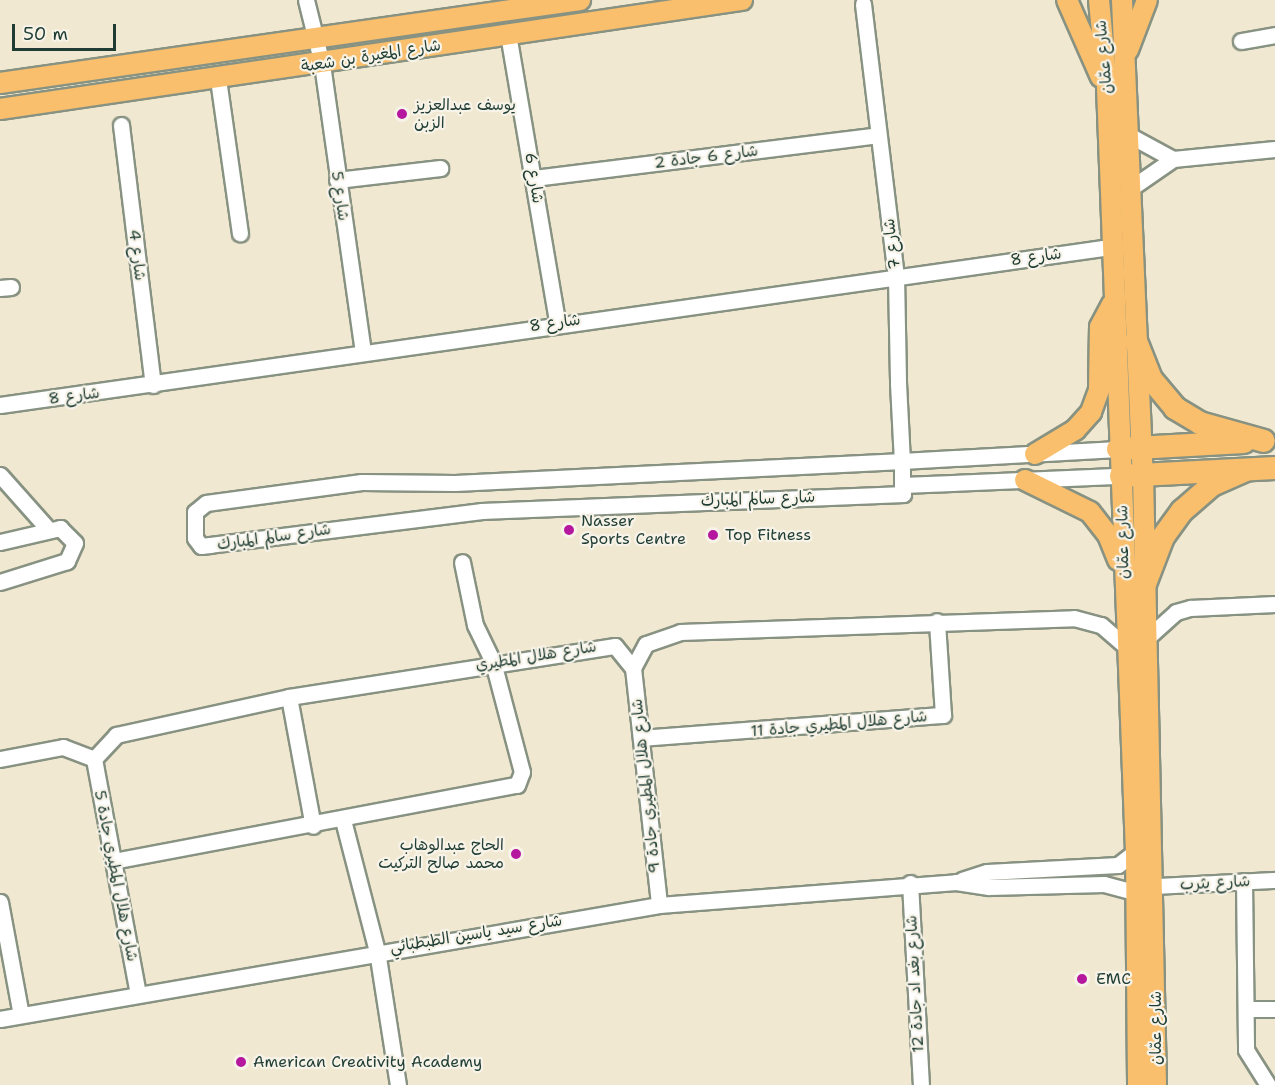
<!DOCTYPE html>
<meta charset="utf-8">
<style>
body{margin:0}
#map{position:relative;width:1275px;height:1085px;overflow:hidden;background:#f0e8d0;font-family:"Shantell Sans","Playpen Sans Arabic",sans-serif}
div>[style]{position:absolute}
.roads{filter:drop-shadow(2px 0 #889282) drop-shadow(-2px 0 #889282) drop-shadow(0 2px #889282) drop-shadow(0 -2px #889282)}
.minor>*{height:15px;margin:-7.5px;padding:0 7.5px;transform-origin:7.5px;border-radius:7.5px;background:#fff}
.major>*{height:20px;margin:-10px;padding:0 10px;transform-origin:10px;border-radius:10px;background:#f9bf6d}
.highway>*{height:22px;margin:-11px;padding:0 11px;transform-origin:11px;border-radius:11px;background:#f9bf6d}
.dots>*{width:16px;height:16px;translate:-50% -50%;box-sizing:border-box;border:3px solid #f7f3e8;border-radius:50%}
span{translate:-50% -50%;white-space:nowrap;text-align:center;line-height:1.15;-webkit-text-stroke:4.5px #f7f3e8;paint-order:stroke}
.street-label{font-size:16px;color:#1f3d34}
.poi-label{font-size:16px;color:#1f3d34}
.left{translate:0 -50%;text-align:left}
.right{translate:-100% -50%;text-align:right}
.scale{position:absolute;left:12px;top:24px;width:104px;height:27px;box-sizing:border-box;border:3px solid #1f3d34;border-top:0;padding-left:8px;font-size:18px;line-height:21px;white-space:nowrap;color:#1f3d34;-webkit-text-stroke:4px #f7f3e8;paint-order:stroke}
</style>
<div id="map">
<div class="roads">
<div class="minor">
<div style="left:306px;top:0;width:66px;rotate:76deg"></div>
<div style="left:322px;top:64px;width:291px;rotate:81.9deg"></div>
<div style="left:863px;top:4px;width:274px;rotate:83.1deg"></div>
<div style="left:896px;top:276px;width:107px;rotate:88.9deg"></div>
<div style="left:898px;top:383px;width:78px;rotate:87.1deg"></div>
<div style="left:902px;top:461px;width:24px;rotate:90deg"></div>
<div style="left:902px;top:485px;width:9px;rotate:84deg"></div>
<div style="left:903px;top:494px;width:421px;rotate:177.7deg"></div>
<div style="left:482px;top:511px;width:274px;rotate:172.9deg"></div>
<div style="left:210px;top:545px;width:9px;rotate:174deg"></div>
<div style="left:201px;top:546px;width:10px;rotate:-127deg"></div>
<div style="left:195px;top:538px;width:26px;rotate:-90deg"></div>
<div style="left:195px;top:512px;width:14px;rotate:-39deg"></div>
<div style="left:206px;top:503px;width:157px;rotate:-7.7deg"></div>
<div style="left:362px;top:482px;width:93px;rotate:0.6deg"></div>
<div style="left:455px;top:483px;width:448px;rotate:-2.8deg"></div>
<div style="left:902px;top:461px;width:216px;rotate:-3.2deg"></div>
<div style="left:508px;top:34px;width:292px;rotate:80.3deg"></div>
<div style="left:1241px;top:41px;width:35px;rotate:-10deg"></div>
<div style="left:218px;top:79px;width:156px;rotate:81.9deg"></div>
<div style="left:121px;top:125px;width:262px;rotate:83deg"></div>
<div style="left:1127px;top:134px;width:52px;rotate:28.5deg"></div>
<div style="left:534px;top:178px;width:347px;rotate:-7.1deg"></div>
<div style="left:337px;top:180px;width:104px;rotate:-6.6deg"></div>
<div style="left:1131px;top:188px;width:51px;rotate:-34.6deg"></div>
<div style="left:1173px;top:159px;width:102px;rotate:-5.6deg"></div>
<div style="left:0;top:288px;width:11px;rotate:-5deg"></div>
<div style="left:0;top:405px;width:1121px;rotate:-8.1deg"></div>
<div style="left:0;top:475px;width:72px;rotate:48.4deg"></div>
<div style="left:902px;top:485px;width:219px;rotate:-2.4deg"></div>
<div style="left:0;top:542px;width:62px;rotate:-13.1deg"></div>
<div style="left:60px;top:528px;width:21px;rotate:45deg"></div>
<div style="left:75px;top:543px;width:20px;rotate:114deg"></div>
<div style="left:67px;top:561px;width:70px;rotate:162.6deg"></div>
<div style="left:1146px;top:639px;width:40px;rotate:-42deg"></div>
<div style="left:1176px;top:612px;width:15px;rotate:-16deg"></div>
<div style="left:1190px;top:608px;width:85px;rotate:-2.7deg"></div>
<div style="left:633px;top:668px;width:27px;rotate:-62deg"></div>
<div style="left:646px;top:644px;width:36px;rotate:-19deg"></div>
<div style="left:680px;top:632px;width:394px;rotate:-2deg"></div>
<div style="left:1074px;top:618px;width:28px;rotate:15deg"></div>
<div style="left:1101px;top:625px;width:33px;rotate:41deg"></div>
<div style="left:289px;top:697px;width:131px;rotate:79.5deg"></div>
<div style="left:641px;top:738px;width:303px;rotate:-4.4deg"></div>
<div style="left:943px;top:715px;width:94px;rotate:-93.7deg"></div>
<div style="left:0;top:759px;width:64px;rotate:-10.8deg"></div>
<div style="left:63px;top:747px;width:33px;rotate:21deg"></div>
<div style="left:94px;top:759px;width:33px;rotate:-47deg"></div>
<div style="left:116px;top:735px;width:177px;rotate:-12.4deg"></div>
<div style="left:289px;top:697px;width:330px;rotate:-8.9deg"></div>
<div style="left:615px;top:646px;width:28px;rotate:51deg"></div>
<div style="left:633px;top:668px;width:238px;rotate:83.7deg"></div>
<div style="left:94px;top:759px;width:239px;rotate:79.4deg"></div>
<div style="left:343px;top:820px;width:135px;rotate:75.5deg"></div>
<div style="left:377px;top:951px;width:136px;rotate:81.1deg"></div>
<div style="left:113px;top:861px;width:411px;rotate:-10.7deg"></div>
<div style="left:517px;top:785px;width:14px;rotate:-69deg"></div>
<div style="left:522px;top:772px;width:114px;rotate:-104.8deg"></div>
<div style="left:493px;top:662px;width:41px;rotate:-115.9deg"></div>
<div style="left:475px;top:625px;width:64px;rotate:-101.7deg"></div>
<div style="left:962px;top:880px;width:26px;rotate:-18deg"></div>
<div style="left:987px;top:872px;width:131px;rotate:-3.1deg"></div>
<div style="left:1118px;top:865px;width:23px;rotate:-38deg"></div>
<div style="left:1244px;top:881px;width:169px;rotate:89.3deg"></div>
<div style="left:1246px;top:1050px;width:41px;rotate:57.8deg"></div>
<div style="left:910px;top:883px;width:202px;rotate:86.9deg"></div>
<div style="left:1156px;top:886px;width:119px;rotate:-2.9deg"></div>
<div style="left:0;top:902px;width:115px;rotate:79.5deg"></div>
<div style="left:1247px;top:1009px;width:28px"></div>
<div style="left:0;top:1019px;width:669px;rotate:-9.81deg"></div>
<div style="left:659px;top:905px;width:298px;rotate:-4.4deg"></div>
<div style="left:956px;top:882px;width:33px;rotate:9deg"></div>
<div style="left:989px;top:887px;width:115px;rotate:-1.5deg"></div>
<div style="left:1104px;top:884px;width:34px;rotate:15deg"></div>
</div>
<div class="major">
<div style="left:1067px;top:0;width:84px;rotate:66.2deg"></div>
<div style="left:1099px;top:0;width:87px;rotate:84.7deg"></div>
<div style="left:1107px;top:87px;width:765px;rotate:87.83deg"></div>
<div style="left:1136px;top:851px;width:234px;rotate:89.5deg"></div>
<div style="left:1122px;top:0;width:474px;rotate:87.5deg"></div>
<div style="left:1143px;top:474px;width:611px;rotate:88.78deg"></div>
<div style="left:1128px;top:50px;width:53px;rotate:-69.2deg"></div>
<div style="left:0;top:83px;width:586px;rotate:-8.14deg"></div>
<div style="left:0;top:109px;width:750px;rotate:-8.36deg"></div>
<div style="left:1035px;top:454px;width:47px;rotate:-31deg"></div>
<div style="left:1075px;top:430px;width:24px;rotate:-48deg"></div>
<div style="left:1091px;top:412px;width:23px;rotate:-70deg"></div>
<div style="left:1099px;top:390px;width:63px;rotate:-89.1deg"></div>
<div style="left:1100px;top:327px;width:26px;rotate:-62deg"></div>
<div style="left:1025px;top:480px;width:72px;rotate:26.2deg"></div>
<div style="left:1090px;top:512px;width:29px;rotate:52deg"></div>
<div style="left:1108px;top:535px;width:27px;rotate:68deg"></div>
</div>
<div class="highway">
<div style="left:1136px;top:341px;width:41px;rotate:68.5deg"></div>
<div style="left:1151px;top:379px;width:38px;rotate:50deg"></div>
<div style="left:1175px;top:408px;width:29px;rotate:31deg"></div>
<div style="left:1200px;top:423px;width:66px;rotate:15.7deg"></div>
<div style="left:1118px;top:449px;width:126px;rotate:-3.2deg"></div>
<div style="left:1121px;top:476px;width:154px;rotate:-3deg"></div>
<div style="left:1145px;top:584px;width:50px;rotate:-69deg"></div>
<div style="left:1163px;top:537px;width:32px;rotate:-54deg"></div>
<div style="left:1182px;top:511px;width:40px;rotate:-41deg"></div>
<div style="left:1212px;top:485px;width:36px;rotate:-24deg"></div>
</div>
</div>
<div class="dots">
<div style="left:402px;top:114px;background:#b5179e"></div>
<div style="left:569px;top:530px;background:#b5179e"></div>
<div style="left:713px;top:535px;background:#b5179e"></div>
<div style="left:516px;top:854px;background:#b5179e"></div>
<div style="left:1082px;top:979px;background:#b5179e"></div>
<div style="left:241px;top:1062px;background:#b5179e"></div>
</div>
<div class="street-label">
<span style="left:371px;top:56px;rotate:-9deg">شارع المغيرة بن شعبة</span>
<span style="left:1104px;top:57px;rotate:-95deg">شارع عمّان</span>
<span style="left:706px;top:157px;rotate:-7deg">شارع 6 جادة 2</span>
<span style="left:534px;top:178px;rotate:81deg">شارع 6</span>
<span style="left:340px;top:196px;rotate:82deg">شارع 5</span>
<span style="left:892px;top:244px;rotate:-97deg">شارع 7</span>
<span style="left:137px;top:255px;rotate:83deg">شارع 4</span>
<span style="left:1036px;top:257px;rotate:-8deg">شارع 8</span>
<span style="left:555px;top:323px;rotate:-8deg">شارع 8</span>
<span style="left:74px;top:396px;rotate:-7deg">شارع 8</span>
<span style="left:758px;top:499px;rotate:-2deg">شارع سالم المبارك</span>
<span style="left:274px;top:537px;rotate:-8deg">شارع سالم المبارك</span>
<span style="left:1123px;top:542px;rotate:-91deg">شارع عمّان</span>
<span style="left:536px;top:656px;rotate:-9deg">شارع هلال المطيري</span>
<span style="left:839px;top:724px;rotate:-5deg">شارع هلال المطيري جادة 11</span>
<span style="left:646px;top:786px;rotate:-96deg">شارع هلال المطيري جادة 9</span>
<span style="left:116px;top:876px;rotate:79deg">شارع هلال المطيري جادة 5</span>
<span style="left:1215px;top:883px;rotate:-3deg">شارع يثرب</span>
<span style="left:476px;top:934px;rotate:-9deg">شارع سيد ياسين الطبطبائي</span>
<span style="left:915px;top:984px;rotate:-93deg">شارع بغد اد جادة 12</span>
<span style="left:1156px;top:1028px;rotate:-90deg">شارع عمّان</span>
</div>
<div class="poi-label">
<span class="left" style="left:414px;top:114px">يوسف عبدالعزيز<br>الزبن</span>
<span class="left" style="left:581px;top:530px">Nasser<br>Sports Centre</span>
<span class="left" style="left:725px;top:535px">Top Fitness</span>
<span class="right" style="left:504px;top:854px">الحاج عبدالوهاب<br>محمد صالح التركيت</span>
<span class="left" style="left:1096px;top:979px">EMC</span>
<span class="left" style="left:253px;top:1062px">American Creativity Academy</span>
</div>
<div class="scale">50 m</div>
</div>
